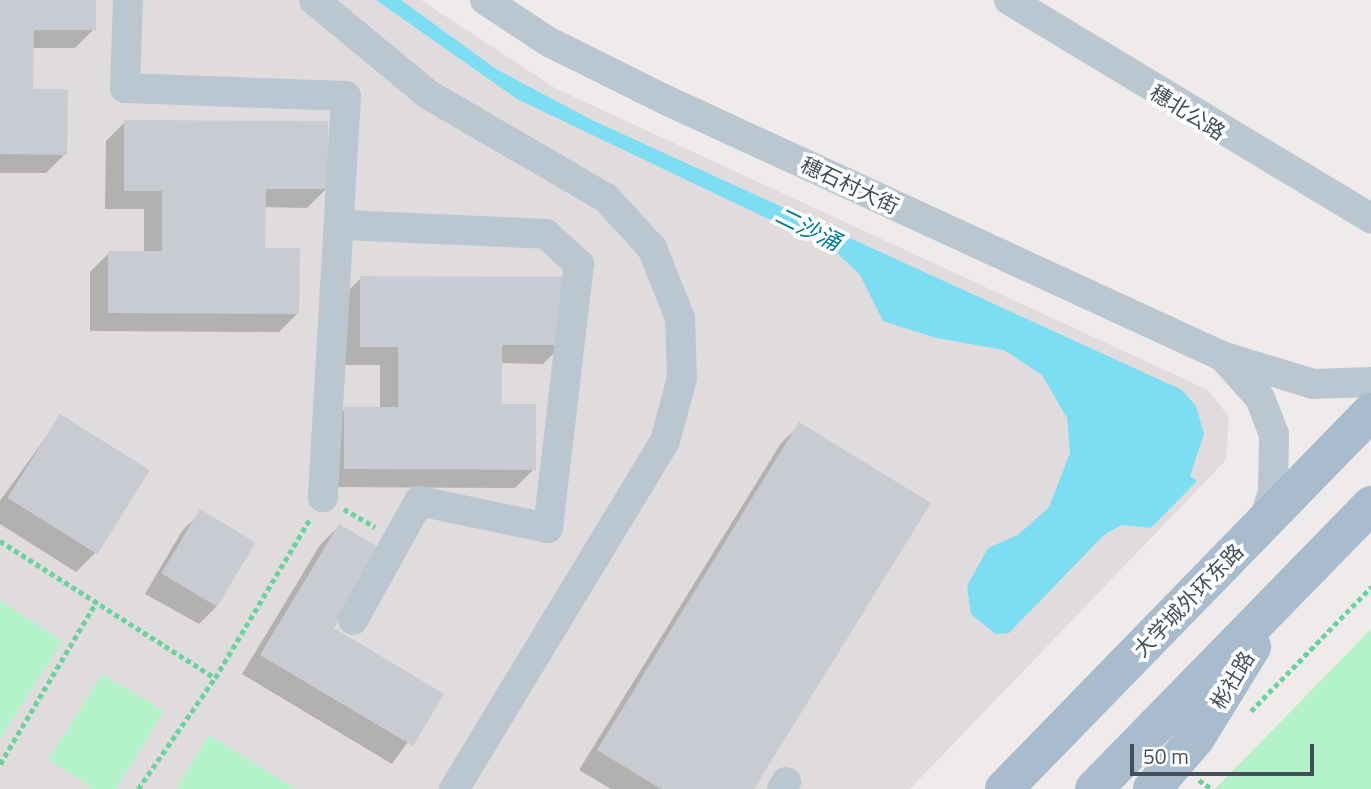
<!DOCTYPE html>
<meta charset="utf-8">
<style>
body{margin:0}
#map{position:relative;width:1371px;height:789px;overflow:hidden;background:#efebeb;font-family:"Titillium Web","Noto Sans SC",sans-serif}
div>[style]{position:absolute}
.education>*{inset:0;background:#e0dcdd}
.green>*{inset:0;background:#b4f2ca}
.water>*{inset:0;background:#7ddef3}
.shadow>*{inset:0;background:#0003}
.building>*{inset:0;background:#c8cbd1;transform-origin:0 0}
.path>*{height:4.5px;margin-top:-2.25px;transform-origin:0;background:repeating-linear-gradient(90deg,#69d39b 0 5px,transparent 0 8.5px)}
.minor>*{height:30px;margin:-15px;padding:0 15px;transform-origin:15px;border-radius:15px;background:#bbc7d0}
.major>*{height:38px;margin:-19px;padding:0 19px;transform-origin:19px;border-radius:19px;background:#a8bcce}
span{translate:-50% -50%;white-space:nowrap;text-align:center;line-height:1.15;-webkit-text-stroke:7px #fff;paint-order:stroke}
.street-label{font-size:21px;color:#43505b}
.water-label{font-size:23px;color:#037e98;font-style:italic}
.scale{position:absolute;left:1130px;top:744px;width:184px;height:32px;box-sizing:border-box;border:4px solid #43505b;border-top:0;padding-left:9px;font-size:21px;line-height:24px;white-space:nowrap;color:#43505b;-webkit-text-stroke:5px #fff;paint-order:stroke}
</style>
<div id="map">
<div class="education">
<div style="clip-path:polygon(0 0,421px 0,555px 88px,1208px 390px,1229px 417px,1226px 460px,910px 789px,0 789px)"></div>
</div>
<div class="green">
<div style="clip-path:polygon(0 601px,63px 641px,0 739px)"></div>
<div style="clip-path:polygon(1371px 629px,1371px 789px,1215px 789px,1341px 660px)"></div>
<div style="clip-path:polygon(102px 674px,164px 711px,116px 789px,95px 789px,48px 760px)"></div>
<div style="clip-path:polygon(209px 735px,296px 789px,176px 789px)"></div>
</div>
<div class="water">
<div style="clip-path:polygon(376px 0,401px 0,496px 69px,592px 120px,1182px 390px,1196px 406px,1204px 434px,1190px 476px,1197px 481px,1151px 528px,1122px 525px,1105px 534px,1009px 633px,995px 634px,971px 614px,967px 586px,988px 548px,1018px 535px,1049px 507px,1070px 453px,1067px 418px,1042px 375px,1004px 350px,936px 338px,883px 321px,860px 275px,835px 251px,517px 99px)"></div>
</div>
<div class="shadow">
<div style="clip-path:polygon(0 0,94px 0,94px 29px,75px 48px,32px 48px,32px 91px,65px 154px,46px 173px,0 173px)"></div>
<div style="clip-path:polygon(125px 122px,326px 189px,307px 208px,264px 207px,264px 250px,298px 313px,279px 332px,90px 331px,90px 272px,109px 253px,144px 253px,144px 209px,105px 209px,106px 141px)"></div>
<div style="clip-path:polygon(361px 278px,562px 345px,543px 364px,500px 363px,500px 406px,534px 469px,515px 488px,326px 487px,326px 428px,345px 409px,380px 409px,380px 365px,341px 365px,342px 297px)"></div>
<div style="clip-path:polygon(61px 416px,95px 553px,76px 572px,0 524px,0 501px)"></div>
<div style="clip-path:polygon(800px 425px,752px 789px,611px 789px,579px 770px,781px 443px)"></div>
<div style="clip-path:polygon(201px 512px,218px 605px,199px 624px,145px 594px,182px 531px)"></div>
<div style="clip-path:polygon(339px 526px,331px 629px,442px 695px,392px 764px,242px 674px,320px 545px)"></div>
</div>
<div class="building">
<div style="clip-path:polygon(0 0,96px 0,96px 30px,34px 30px,33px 89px,68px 89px,67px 155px,0 154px)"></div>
<div style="clip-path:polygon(124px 120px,328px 121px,328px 189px,266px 189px,265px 248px,300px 248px,299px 314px,108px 313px,108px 251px,162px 251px,162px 191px,124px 191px)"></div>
<div style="clip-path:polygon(360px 276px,564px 277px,564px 345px,502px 345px,502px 404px,536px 404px,536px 470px,344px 469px,344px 407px,398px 407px,398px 347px,360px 347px)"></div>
<div style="left:60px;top:414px;width:106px;height:99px;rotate:32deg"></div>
<div style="clip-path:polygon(799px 422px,931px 503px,754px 789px,661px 789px,597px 750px)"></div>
<div style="left:200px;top:509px;width:65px;height:75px;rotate:31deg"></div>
<div style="clip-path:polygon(339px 524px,381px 549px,334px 628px,444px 694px,413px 746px,260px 655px)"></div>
</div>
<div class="path">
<div style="left:344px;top:509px;width:36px;rotate:30deg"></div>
<div style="left:0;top:541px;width:255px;rotate:32.5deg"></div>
<div style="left:1251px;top:711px;width:173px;rotate:-45.9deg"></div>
<div style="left:0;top:764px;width:188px;rotate:-59.3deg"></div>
<div style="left:1199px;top:780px;width:16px;rotate:35deg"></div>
<div style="left:138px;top:789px;width:135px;rotate:-55.3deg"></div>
<div style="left:215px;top:678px;width:187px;rotate:-59.2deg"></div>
</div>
<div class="minor">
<div style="left:128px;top:0;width:88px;rotate:92deg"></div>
<div style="left:125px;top:88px;width:221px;rotate:2.1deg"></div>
<div style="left:346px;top:96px;width:402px;rotate:93.3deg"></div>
<div style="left:314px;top:0;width:149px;rotate:39.6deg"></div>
<div style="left:429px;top:95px;width:205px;rotate:30.2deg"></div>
<div style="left:606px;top:198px;width:68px;rotate:47.4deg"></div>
<div style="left:652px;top:248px;width:75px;rotate:68.2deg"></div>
<div style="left:680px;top:318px;width:60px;rotate:88.1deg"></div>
<div style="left:682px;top:378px;width:65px;rotate:105.1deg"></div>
<div style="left:665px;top:441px;width:407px;rotate:121.2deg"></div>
<div style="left:485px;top:0;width:77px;rotate:33.3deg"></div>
<div style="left:549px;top:42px;width:133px;rotate:26.4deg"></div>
<div style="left:668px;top:101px;width:610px;rotate:24.72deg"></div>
<div style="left:1222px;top:356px;width:95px;rotate:17.1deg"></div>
<div style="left:1313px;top:384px;width:58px;rotate:-2deg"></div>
<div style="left:1009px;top:0;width:423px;rotate:31.1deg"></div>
<div style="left:343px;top:225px;width:203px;rotate:2.5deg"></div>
<div style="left:546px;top:234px;width:45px;rotate:42.3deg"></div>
<div style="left:579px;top:264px;width:266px;rotate:96.7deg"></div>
<div style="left:548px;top:528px;width:132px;rotate:-168.2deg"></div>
<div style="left:419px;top:501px;width:136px;rotate:119deg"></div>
<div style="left:1225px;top:359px;width:52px;rotate:48.1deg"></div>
<div style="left:1260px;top:398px;width:39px;rotate:69deg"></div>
<div style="left:1274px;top:434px;width:58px;rotate:91deg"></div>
<div style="left:1273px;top:492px;width:32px;rotate:108deg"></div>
<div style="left:782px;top:789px;width:8px;rotate:-60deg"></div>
</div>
<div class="major">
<div style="left:1004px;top:789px;width:526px;rotate:-45.77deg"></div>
<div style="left:1094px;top:789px;width:397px;rotate:-45.7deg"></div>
<div style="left:1152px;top:789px;width:67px;rotate:-49.2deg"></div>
<div style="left:1196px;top:738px;width:107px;rotate:-58.4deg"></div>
</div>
<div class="street-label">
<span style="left:1188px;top:112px;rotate:32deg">穗北公路</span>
<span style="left:850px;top:185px;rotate:25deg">穗石村大街</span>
<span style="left:1188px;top:600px;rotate:-46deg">大学城外环东路</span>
<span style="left:1232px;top:680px;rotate:-59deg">彬社路</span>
</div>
<div class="water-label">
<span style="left:808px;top:229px;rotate:26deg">二沙涌</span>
</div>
<div class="scale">50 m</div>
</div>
